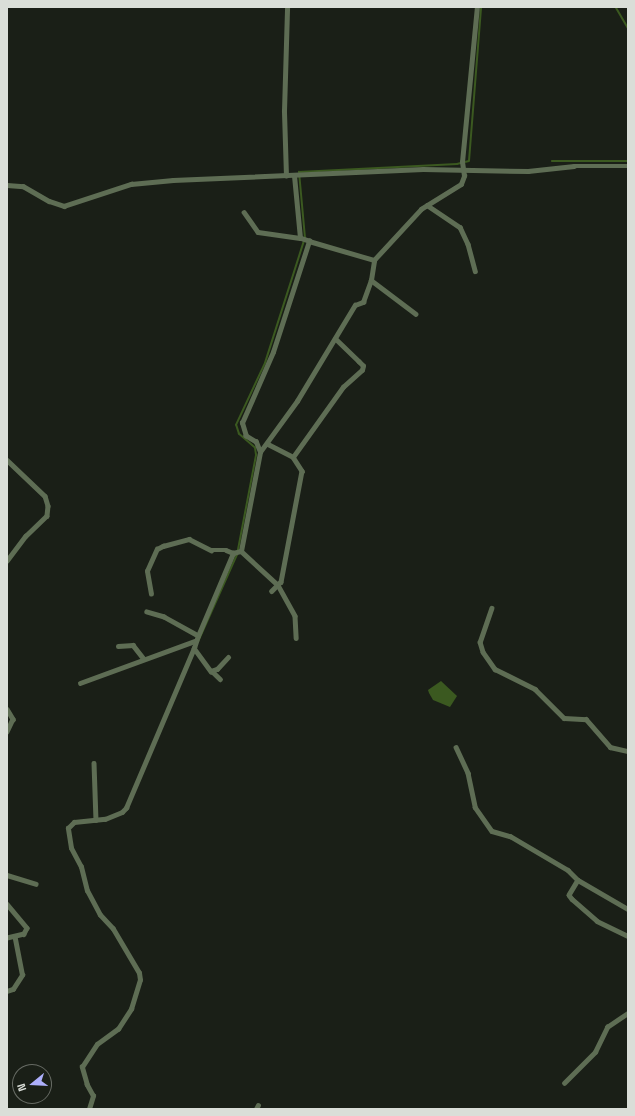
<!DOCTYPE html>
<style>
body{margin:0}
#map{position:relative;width:635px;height:1116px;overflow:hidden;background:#1a1f17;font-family:"Space Grotesk",sans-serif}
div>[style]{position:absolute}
.water>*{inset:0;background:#3b5920}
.stream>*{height:1.5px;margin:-0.75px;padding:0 0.75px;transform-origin:0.75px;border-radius:0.75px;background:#3b5920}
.minor>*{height:4.5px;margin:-2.25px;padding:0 2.25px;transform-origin:2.25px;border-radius:2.25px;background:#5e6d54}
span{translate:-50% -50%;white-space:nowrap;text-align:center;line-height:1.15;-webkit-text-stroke:3.5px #1a1f17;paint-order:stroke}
.frame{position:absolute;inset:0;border:8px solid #daded8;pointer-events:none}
.north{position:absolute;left:12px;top:1064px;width:40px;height:40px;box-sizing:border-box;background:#1a1f17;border:1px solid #676b64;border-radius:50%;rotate:252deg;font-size:11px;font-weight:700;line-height:16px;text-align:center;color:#daded8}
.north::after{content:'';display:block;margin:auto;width:14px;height:18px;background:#adaffb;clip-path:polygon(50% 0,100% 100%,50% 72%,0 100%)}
</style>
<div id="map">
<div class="water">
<div style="clip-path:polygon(441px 681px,457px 696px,450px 707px,433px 700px,429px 693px,428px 690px)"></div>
</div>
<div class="stream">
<div style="left:616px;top:7px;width:24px;rotate:60deg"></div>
<div style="left:552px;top:161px;width:76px"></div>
<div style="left:305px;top:238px;width:66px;rotate:-95.2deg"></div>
<div style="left:299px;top:172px;width:158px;rotate:-2.9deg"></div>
<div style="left:457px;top:164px;width:12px;rotate:-14deg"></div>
<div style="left:469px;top:161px;width:154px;rotate:-85.5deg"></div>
<div style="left:198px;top:642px;width:95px;rotate:-65.9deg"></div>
<div style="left:237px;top:555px;width:102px;rotate:-79.2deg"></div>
<div style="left:256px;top:455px;width:7px;rotate:-98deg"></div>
<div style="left:255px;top:448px;width:21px;rotate:-139deg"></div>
<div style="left:239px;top:434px;width:9px;rotate:-108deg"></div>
<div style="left:236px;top:425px;width:68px;rotate:-64.9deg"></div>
<div style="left:265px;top:363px;width:128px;rotate:-72.3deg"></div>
</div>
<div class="minor">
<div style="left:286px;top:176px;width:65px;rotate:-91.8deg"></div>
<div style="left:284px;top:111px;width:104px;rotate:-88.3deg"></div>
<div style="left:7px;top:185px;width:16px;rotate:4deg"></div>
<div style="left:23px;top:186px;width:30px;rotate:30deg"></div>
<div style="left:49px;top:201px;width:16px;rotate:18deg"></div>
<div style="left:64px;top:206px;width:71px;rotate:-18.2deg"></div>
<div style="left:131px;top:184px;width:42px;rotate:-5.4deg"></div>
<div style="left:173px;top:180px;width:250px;rotate:-2.5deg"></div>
<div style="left:423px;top:169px;width:105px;rotate:1.1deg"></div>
<div style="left:528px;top:171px;width:46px;rotate:-6.2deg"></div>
<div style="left:574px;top:166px;width:54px"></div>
<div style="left:427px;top:205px;width:40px;rotate:34deg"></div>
<div style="left:460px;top:227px;width:19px;rotate:65deg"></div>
<div style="left:468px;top:244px;width:28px;rotate:75deg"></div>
<div style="left:244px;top:212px;width:24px;rotate:55deg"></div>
<div style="left:258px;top:232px;width:42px;rotate:8.1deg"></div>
<div style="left:309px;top:241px;width:68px;rotate:16.3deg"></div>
<div style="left:371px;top:280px;width:56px;rotate:37.1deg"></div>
<div style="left:268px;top:444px;width:28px;rotate:27deg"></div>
<div style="left:293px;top:457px;width:17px;rotate:57deg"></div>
<div style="left:302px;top:471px;width:113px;rotate:100.7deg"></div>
<div style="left:281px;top:582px;width:13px;rotate:135deg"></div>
<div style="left:260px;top:452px;width:11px;rotate:-112deg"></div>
<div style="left:256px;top:442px;width:12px;rotate:-149deg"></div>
<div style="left:246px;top:436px;width:14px;rotate:-107deg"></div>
<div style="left:242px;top:423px;width:77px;rotate:-66.4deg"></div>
<div style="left:273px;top:352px;width:117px;rotate:-72deg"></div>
<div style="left:309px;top:241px;width:9px;rotate:-162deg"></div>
<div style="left:300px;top:238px;width:62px;rotate:-95.5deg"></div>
<div style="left:293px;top:457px;width:86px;rotate:-54.5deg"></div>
<div style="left:343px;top:387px;width:25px;rotate:-42deg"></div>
<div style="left:362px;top:370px;width:4px;rotate:-76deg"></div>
<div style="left:363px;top:366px;width:6px;rotate:-135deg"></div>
<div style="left:359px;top:362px;width:33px;rotate:-136deg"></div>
<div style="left:7px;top:460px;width:52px;rotate:43.5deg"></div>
<div style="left:45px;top:496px;width:10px;rotate:73deg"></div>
<div style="left:48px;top:506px;width:10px;rotate:96deg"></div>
<div style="left:47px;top:516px;width:29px;rotate:136deg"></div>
<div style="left:26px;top:536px;width:31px;rotate:127deg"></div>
<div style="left:241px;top:551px;width:101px;rotate:-79.1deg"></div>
<div style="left:260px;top:452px;width:63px;rotate:-54deg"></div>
<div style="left:297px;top:401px;width:112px;rotate:-58.9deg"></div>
<div style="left:355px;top:305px;width:9px;rotate:-21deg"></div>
<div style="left:363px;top:302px;width:23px;rotate:-70deg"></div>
<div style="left:371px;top:280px;width:20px;rotate:-81deg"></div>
<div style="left:374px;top:260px;width:69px;rotate:-47.3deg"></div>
<div style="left:421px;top:209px;width:47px;rotate:-32deg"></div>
<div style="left:461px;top:184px;width:9px;rotate:-69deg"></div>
<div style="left:464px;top:176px;width:14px;rotate:-98deg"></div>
<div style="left:462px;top:162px;width:156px;rotate:-84.5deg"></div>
<div style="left:241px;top:551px;width:50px;rotate:42.6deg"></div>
<div style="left:278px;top:585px;width:35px;rotate:61deg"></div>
<div style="left:295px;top:616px;width:22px;rotate:87deg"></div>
<div style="left:151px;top:594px;width:23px;rotate:-100deg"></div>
<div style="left:147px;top:571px;width:24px;rotate:-66deg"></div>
<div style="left:157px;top:549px;width:7px;rotate:-27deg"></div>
<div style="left:163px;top:546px;width:27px;rotate:-15deg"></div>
<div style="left:189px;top:539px;width:25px;rotate:27deg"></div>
<div style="left:211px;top:550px;width:15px"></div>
<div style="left:226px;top:550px;width:8px;rotate:23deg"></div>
<div style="left:233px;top:553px;width:8px;rotate:-14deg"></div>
<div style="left:492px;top:608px;width:36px;rotate:109deg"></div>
<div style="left:480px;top:642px;width:10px;rotate:73deg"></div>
<div style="left:483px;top:652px;width:21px;rotate:55deg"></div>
<div style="left:495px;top:669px;width:45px;rotate:26.6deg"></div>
<div style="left:535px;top:689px;width:41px;rotate:45deg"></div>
<div style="left:564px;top:718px;width:22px;rotate:3deg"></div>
<div style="left:586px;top:719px;width:37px;rotate:49deg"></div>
<div style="left:610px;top:747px;width:18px;rotate:13deg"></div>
<div style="left:198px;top:636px;width:90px;rotate:-67.1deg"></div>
<div style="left:118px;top:646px;width:15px;rotate:-4deg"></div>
<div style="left:133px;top:645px;width:16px;rotate:52deg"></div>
<div style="left:194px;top:648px;width:29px;rotate:54deg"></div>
<div style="left:211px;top:671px;width:6px;rotate:-18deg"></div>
<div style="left:217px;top:669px;width:16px;rotate:-47deg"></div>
<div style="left:213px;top:672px;width:10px;rotate:45deg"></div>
<div style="left:80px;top:683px;width:122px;rotate:-20.1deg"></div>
<div style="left:7px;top:709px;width:12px;rotate:59deg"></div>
<div style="left:13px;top:719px;width:14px;rotate:115deg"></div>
<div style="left:456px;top:747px;width:29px;rotate:65deg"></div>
<div style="left:468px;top:773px;width:35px;rotate:78deg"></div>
<div style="left:475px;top:807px;width:29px;rotate:55deg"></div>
<div style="left:492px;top:831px;width:19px;rotate:16deg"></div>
<div style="left:510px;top:836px;width:67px;rotate:30.4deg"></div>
<div style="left:568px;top:870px;width:14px;rotate:45deg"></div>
<div style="left:578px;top:880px;width:58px;rotate:30.1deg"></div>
<div style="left:94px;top:763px;width:57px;rotate:88deg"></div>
<div style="left:7px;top:875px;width:30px;rotate:17deg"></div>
<div style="left:578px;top:880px;width:17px;rotate:121deg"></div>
<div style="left:569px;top:895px;width:5px;rotate:53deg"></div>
<div style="left:572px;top:899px;width:33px;rotate:41deg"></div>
<div style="left:597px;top:921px;width:34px;rotate:26deg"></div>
<div style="left:7px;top:904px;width:31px;rotate:50deg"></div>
<div style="left:27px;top:928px;width:7px;rotate:117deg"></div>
<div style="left:24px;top:934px;width:17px;rotate:167deg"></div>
<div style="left:7px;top:991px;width:6px;rotate:-18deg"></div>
<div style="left:13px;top:989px;width:17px;rotate:-57deg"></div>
<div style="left:22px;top:975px;width:38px;rotate:-101deg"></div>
<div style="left:564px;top:1083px;width:44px;rotate:-45deg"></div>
<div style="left:595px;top:1052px;width:28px;rotate:-64deg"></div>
<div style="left:607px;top:1027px;width:25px;rotate:-34deg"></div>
<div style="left:89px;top:1109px;width:14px;rotate:-73deg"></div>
<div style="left:93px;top:1096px;width:13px;rotate:-119deg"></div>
<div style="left:87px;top:1085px;width:19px;rotate:-106deg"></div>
<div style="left:82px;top:1067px;width:27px;rotate:-57deg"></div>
<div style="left:97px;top:1044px;width:26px;rotate:-36deg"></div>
<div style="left:118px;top:1029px;width:24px;rotate:-57deg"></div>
<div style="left:131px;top:1009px;width:30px;rotate:-73deg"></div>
<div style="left:140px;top:980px;width:7px;rotate:-98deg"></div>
<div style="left:139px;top:973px;width:51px;rotate:-120.6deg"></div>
<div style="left:113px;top:929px;width:19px;rotate:-133deg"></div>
<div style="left:100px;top:915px;width:27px;rotate:-118deg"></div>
<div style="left:87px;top:891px;width:25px;rotate:-104deg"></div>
<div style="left:81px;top:867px;width:21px;rotate:-118deg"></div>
<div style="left:71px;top:848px;width:20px;rotate:-99deg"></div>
<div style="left:68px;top:828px;width:8px;rotate:-45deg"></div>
<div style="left:74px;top:822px;width:31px;rotate:-6deg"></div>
<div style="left:105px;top:819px;width:18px;rotate:-22deg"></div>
<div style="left:122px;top:812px;width:6px;rotate:-45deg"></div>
<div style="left:126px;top:808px;width:174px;rotate:-67deg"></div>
<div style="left:194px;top:648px;width:13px;rotate:-72deg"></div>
<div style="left:198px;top:636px;width:39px;rotate:-151deg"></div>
<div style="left:164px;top:617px;width:18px;rotate:-164deg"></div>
<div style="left:256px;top:1109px;width:4px;rotate:-63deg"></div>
</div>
<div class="frame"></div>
<div class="north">N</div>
</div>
